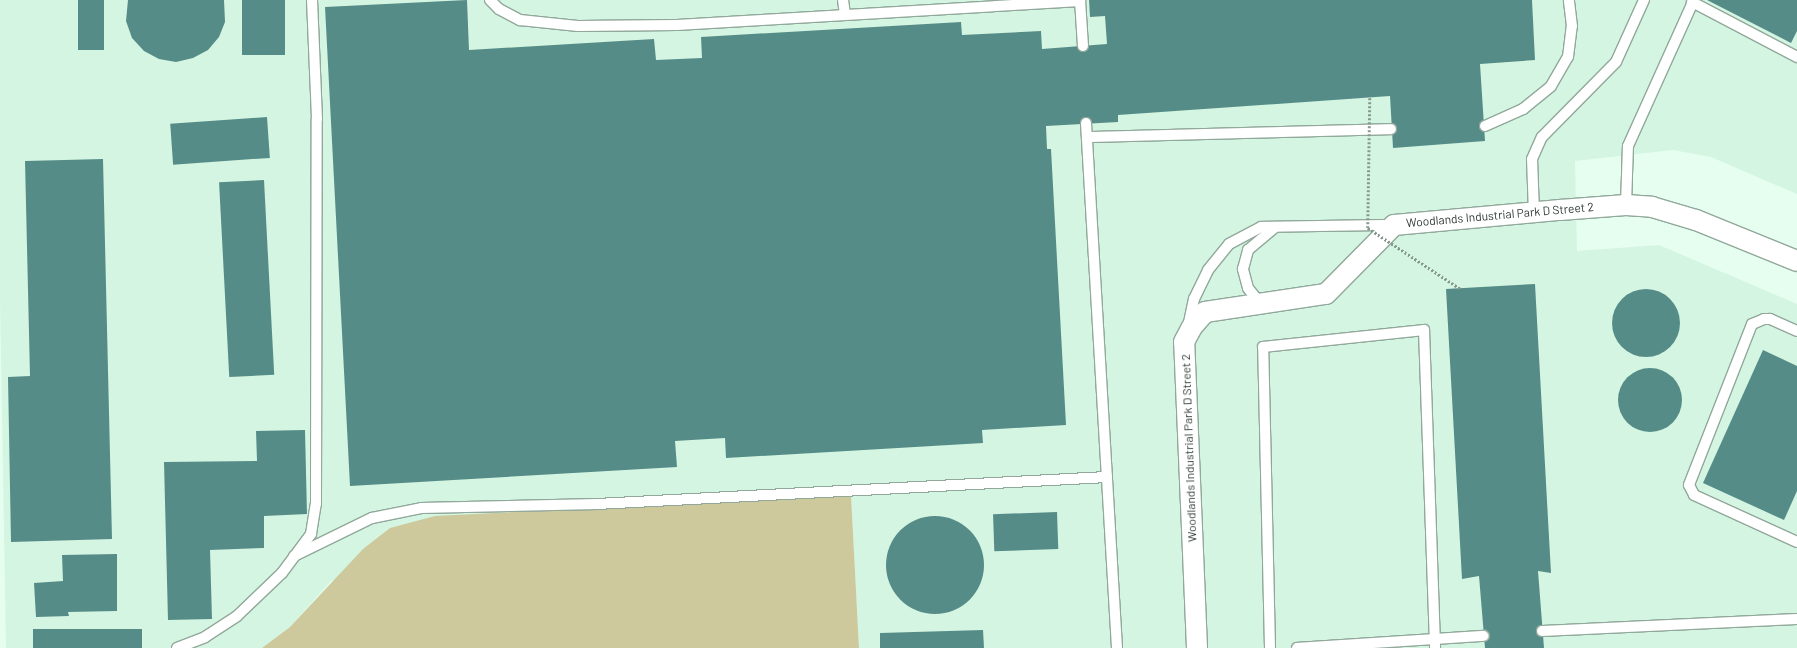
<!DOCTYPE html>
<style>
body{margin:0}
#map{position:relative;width:1797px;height:648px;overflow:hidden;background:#e6feef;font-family:Barlow,sans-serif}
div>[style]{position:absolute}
.built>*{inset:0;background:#d4f5e1}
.forest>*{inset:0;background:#cec89d}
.building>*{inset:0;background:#568c88;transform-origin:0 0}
.round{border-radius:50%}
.roads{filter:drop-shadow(1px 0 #91a89b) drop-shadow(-1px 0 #91a89b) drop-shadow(0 1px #91a89b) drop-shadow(0 -1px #91a89b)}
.service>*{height:10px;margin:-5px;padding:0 5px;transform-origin:5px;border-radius:5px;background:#fff}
.minor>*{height:20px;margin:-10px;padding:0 10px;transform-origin:10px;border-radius:10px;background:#fff}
.path-bridge>*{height:2.5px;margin-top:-1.25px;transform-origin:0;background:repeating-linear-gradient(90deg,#86978d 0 2px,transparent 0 4px)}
span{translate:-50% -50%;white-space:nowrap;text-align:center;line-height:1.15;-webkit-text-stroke:3px #fff;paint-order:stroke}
.street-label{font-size:12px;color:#313b35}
</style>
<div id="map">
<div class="built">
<div style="clip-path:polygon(0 0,1797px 0,1797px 194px,1711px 157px,1673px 150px,1575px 161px,1577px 251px,1659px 245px,1797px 304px,1797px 648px,859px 648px,851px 495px,331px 581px,290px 627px,262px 648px,6px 648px,0 299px)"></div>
</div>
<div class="forest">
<div style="clip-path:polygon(851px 495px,859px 648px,262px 648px,290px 627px,363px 549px,390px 528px,435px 516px)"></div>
</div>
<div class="building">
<div style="left:78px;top:0;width:26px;height:50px"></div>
<div style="clip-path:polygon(128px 0,224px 0,225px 22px,219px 37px,208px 50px,193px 58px,176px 62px,159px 59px,144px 51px,132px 38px,126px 21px)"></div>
<div style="left:242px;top:0;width:43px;height:55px"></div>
<div style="clip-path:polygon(467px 0,469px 50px,654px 39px,656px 60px,702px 58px,701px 37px,961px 22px,962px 35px,1041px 31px,1042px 49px,1107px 44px,1105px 16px,1090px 17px,1089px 0,1532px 0,1535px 60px,1480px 64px,1485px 141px,1393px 148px,1390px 96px,1118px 115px,1118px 122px,1046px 126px,1047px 149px,1051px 149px,1066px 425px,982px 430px,983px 443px,726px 458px,725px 438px,675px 441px,677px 467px,350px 486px,325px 7px)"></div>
<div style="clip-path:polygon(1707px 0,1797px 0,1797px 31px,1791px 43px)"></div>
<div style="left:267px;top:117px;width:41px;height:97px;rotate:86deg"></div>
<div style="clip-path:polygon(103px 159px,112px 539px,11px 542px,8px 377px,30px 376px,25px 161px)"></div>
<div style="left:264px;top:180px;width:195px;height:45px;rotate:87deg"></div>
<div style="clip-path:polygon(1535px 284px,1551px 573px,1538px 571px,1544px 648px,1485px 648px,1479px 576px,1462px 579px,1446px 289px)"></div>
<div class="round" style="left:1612px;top:289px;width:68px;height:68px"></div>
<div style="clip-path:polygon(1763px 350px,1797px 366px,1797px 491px,1784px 520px,1703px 483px)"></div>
<div class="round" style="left:1618px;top:368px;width:64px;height:64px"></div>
<div style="clip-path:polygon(305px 430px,307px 514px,264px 516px,264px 548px,210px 550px,212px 619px,168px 620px,164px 462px,257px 461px,256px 431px)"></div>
<div style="left:1057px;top:512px;width:37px;height:64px;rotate:88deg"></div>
<div class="round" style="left:886px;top:516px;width:98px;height:98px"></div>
<div style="clip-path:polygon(117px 554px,117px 611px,68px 612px,69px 616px,36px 617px,34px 583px,63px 581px,62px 555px)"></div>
<div style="left:142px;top:629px;width:19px;height:109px;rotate:90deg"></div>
<div style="clip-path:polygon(983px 630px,984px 648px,880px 648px,880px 633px)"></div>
</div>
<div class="roads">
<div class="service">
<div style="left:490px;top:0;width:13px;rotate:45deg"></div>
<div style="left:499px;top:9px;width:24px;rotate:28deg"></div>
<div style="left:520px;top:20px;width:58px;rotate:5.9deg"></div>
<div style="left:578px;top:26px;width:99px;rotate:-0.6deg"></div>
<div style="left:677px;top:25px;width:404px;rotate:-3.4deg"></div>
<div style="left:843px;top:0;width:14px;rotate:82deg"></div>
<div style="left:1080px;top:0;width:46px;rotate:86.3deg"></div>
<div style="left:1692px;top:2px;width:119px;rotate:27.6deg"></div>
<div style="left:1086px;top:123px;width:526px;rotate:86.62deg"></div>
<div style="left:1485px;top:126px;width:42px;rotate:-24.1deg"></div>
<div style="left:1523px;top:109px;width:36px;rotate:-39deg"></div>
<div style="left:1551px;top:86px;width:34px;rotate:-60deg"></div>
<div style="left:1568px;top:57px;width:31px;rotate:-83deg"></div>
<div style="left:1572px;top:26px;width:26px;rotate:-97deg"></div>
<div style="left:1087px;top:137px;width:304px;rotate:-1.5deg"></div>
<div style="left:1626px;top:205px;width:59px;rotate:-88.1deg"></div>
<div style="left:1628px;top:146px;width:160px;rotate:-65.7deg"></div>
<div style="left:1534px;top:213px;width:54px;rotate:-92.1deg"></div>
<div style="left:1532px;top:159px;width:24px;rotate:-66deg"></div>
<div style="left:1542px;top:137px;width:105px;rotate:-45.4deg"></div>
<div style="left:1616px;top:62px;width:68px;rotate:-65.7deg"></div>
<div style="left:1260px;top:303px;width:19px;rotate:-129deg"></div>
<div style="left:1248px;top:288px;width:20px;rotate:-105deg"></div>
<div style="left:1243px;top:269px;width:20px;rotate:-75deg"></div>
<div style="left:1248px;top:250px;width:35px;rotate:-40deg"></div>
<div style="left:1188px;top:327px;width:29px;rotate:-78deg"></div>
<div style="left:1194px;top:299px;width:32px;rotate:-64deg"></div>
<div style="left:1208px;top:270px;width:33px;rotate:-51deg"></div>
<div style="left:1229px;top:244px;width:36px;rotate:-28deg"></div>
<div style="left:1261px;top:227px;width:132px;rotate:-0.9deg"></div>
<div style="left:1797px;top:331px;width:30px;rotate:-156deg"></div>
<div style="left:1770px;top:319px;width:6px;rotate:180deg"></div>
<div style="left:1764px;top:319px;width:13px;rotate:157deg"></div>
<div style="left:1752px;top:324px;width:173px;rotate:111.4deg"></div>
<div style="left:1689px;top:485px;width:11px;rotate:63deg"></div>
<div style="left:1694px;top:495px;width:113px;rotate:24.5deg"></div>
<div style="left:294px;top:556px;width:87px;rotate:-26deg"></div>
<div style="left:372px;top:518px;width:50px;rotate:-11.5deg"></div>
<div style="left:421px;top:508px;width:176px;rotate:-1.3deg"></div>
<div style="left:597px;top:504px;width:511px;rotate:-3.03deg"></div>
<div style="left:1542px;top:631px;width:255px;rotate:-2.7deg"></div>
<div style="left:177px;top:648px;width:30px;rotate:-21deg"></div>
<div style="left:205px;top:637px;width:38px;rotate:-33deg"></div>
<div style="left:237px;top:616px;width:62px;rotate:-43.7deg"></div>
<div style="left:282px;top:573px;width:49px;rotate:-53.4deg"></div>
<div style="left:311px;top:534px;width:30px;rotate:-81deg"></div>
<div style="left:316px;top:504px;width:385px;rotate:-89.9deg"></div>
<div style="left:317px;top:119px;width:119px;rotate:-92.4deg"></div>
<div style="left:1270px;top:648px;width:301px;rotate:-91.3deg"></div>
<div style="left:1263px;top:347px;width:162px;rotate:-6deg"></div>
<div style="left:1424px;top:330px;width:318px;rotate:88deg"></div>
<div style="left:1297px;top:648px;width:187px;rotate:-3.7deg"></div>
</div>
<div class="minor">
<div style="left:1197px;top:648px;width:306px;rotate:-92.4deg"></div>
<div style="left:1184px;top:342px;width:17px;rotate:-62deg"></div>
<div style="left:1192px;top:327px;width:20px;rotate:-49deg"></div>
<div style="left:1205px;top:312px;width:122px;rotate:-8.5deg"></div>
<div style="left:1326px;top:294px;width:97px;rotate:-45.4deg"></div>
<div style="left:1394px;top:225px;width:167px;rotate:-5.2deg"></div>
<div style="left:1560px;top:210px;width:66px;rotate:-4.3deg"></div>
<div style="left:1626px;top:205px;width:26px;rotate:4deg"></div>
<div style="left:1652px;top:207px;width:46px;rotate:16.5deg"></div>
<div style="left:1696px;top:220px;width:109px;rotate:22.1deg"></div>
</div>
</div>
<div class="path-bridge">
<div style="left:1370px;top:98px;width:130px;rotate:90.9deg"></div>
<div style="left:1368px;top:228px;width:111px;rotate:33.3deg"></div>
</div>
<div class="street-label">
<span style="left:1500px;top:215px;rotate:-5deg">Woodlands Industrial Park D Street 2</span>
<span style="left:1189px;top:448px;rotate:-92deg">Woodlands Industrial Park D Street 2</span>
</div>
</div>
